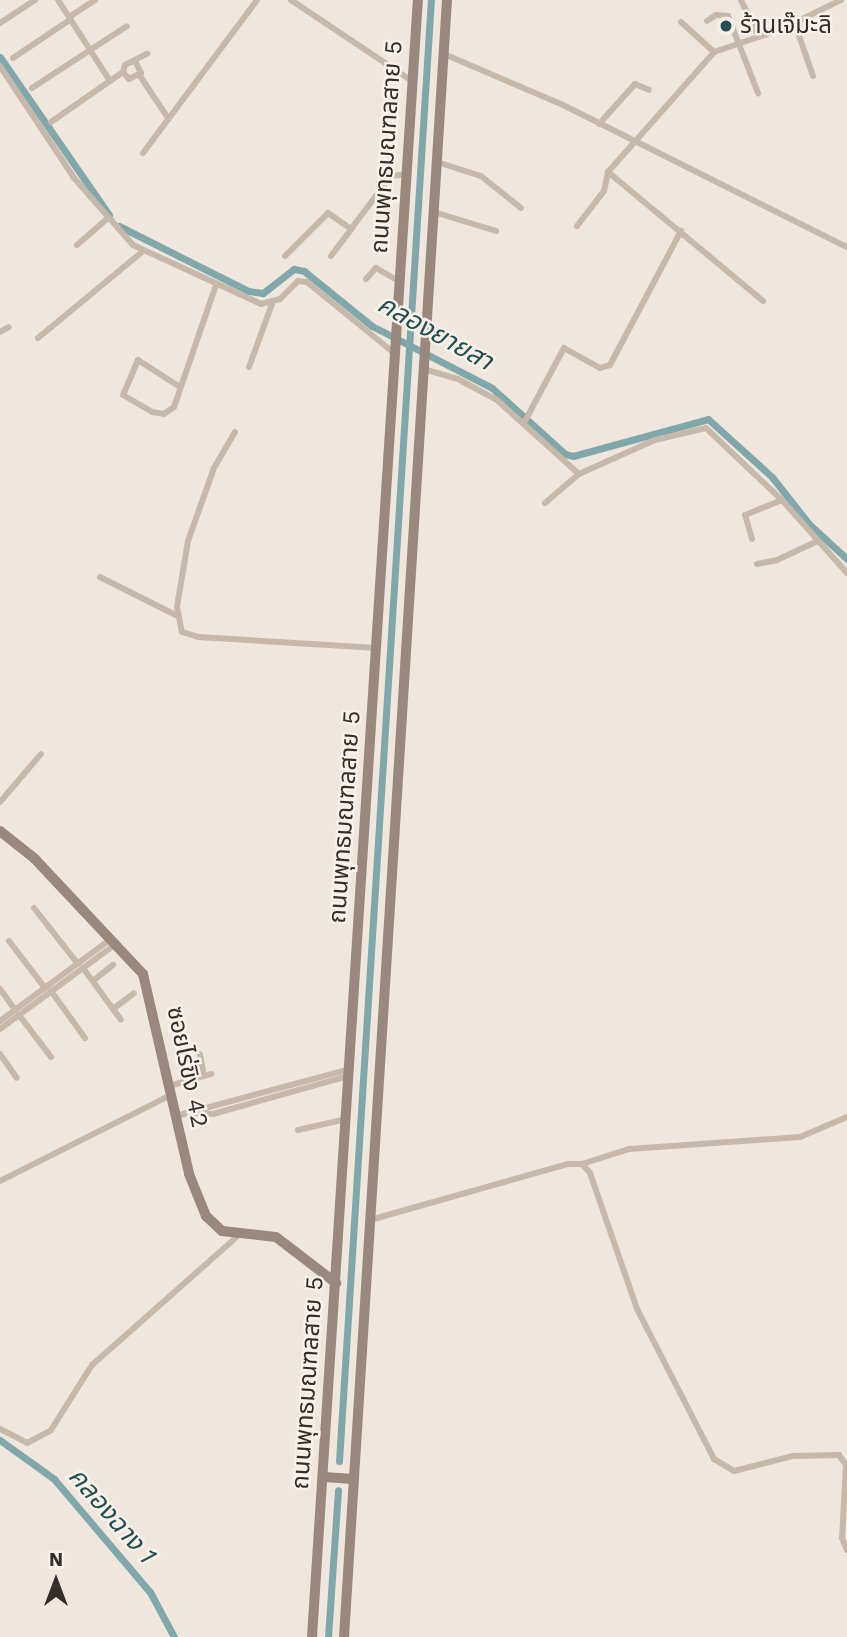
<!DOCTYPE html>
<meta charset="utf-8">
<style>
body{margin:0}
#map{position:relative;width:847px;height:1637px;overflow:hidden;background:#efe7de;font-family:"Work Sans","Noto Sans Thai",sans-serif}
div>[style]{position:absolute}
.canal>*{height:7px;margin:-3.5px;padding:0 3.5px;transform-origin:3.5px;border-radius:3.5px;background:#80a7a9}
.street>*{height:6px;margin:-3px;padding:0 3px;transform-origin:3px;border-radius:3px;background:#c6b8ab}
.secondary>*{height:10px;margin:-5px;padding:0 5px;transform-origin:5px;border-radius:5px;background:#99887d}
.dots>*{width:19px;height:19px;translate:-50% -50%;box-sizing:border-box;border:4px solid #f7f1ea;border-radius:50%}
span{translate:-50% -50%;white-space:nowrap;text-align:center;line-height:1.15;-webkit-text-stroke:5px #f7f1ea;paint-order:stroke}
.poi-label{font-size:24px;color:#352d29}
.left{translate:0 -50%;text-align:left}
.street-label{font-size:24px;color:#352d29}
.water-label{font-size:26px;color:#244e51;font-style:italic}
.north{position:absolute;left:21px;top:1546px;width:70px;height:70px;-webkit-text-stroke:5px #f7f1ea;paint-order:stroke;rotate:0deg;font-size:19px;font-weight:700;line-height:28px;text-align:center;color:#352d29}
.north::after{content:'';display:block;margin:auto;width:24px;height:32px;background:#352d29;clip-path:polygon(50% 0,100% 100%,50% 72%,0 100%)}
</style>
<div id="map">
<div class="canal">
<div style="left:0;top:57px;width:192px;rotate:55.4deg"></div>
<div style="left:119px;top:226px;width:144px;rotate:26.7deg"></div>
<div style="left:248px;top:291px;width:15px;rotate:8deg"></div>
<div style="left:263px;top:293px;width:39px;rotate:-38deg"></div>
<div style="left:294px;top:269px;width:10px;rotate:11deg"></div>
<div style="left:304px;top:271px;width:87px;rotate:39deg"></div>
<div style="left:372px;top:326px;width:135px;rotate:27.3deg"></div>
<div style="left:492px;top:388px;width:98px;rotate:42.1deg"></div>
<div style="left:565px;top:454px;width:8px;rotate:14deg"></div>
<div style="left:573px;top:456px;width:140px;rotate:-15.3deg"></div>
<div style="left:708px;top:419px;width:86px;rotate:42.2deg"></div>
<div style="left:772px;top:477px;width:60px;rotate:51.8deg"></div>
<div style="left:809px;top:524px;width:52px;rotate:42.6deg"></div>
<div style="left:0;top:1440px;width:67px;rotate:35.8deg"></div>
<div style="left:54px;top:1479px;width:148px;rotate:49.7deg"></div>
<div style="left:150px;top:1592px;width:51px;rotate:61.9deg"></div>
<div style="left:339px;top:1461px;width:1464px;rotate:-86.4deg"></div>
<div style="left:328px;top:1637px;width:147px;rotate:-86.1deg"></div>
</div>
<div class="street">
<div style="left:58px;top:0;width:96px;rotate:57.3deg"></div>
<div style="left:291px;top:0;width:146px;rotate:33.8deg"></div>
<div style="left:741px;top:0;width:41px;rotate:64.1deg"></div>
<div style="left:69px;top:17px;width:31px;rotate:-33deg"></div>
<div style="left:707px;top:21px;width:11px;rotate:-34deg"></div>
<div style="left:716px;top:15px;width:12px;rotate:5deg"></div>
<div style="left:728px;top:16px;width:83px;rotate:68.7deg"></div>
<div style="left:681px;top:22px;width:45px;rotate:42.3deg"></div>
<div style="left:0;top:23px;width:42px;rotate:-33.3deg"></div>
<div style="left:795px;top:24px;width:55px;rotate:70.9deg"></div>
<div style="left:444px;top:54px;width:129px;rotate:23.2deg"></div>
<div style="left:563px;top:105px;width:318px;rotate:26.6deg"></div>
<div style="left:13px;top:58px;width:70px;rotate:-33.9deg"></div>
<div style="left:135px;top:61px;width:13px;rotate:63deg"></div>
<div style="left:141px;top:73px;width:13px;rotate:153deg"></div>
<div style="left:129px;top:79px;width:9px;rotate:-131deg"></div>
<div style="left:123px;top:72px;width:7px;rotate:-74deg"></div>
<div style="left:125px;top:65px;width:25px;rotate:-27deg"></div>
<div style="left:0;top:66px;width:134px;rotate:56.5deg"></div>
<div style="left:74px;top:178px;width:89px;rotate:48.6deg"></div>
<div style="left:133px;top:245px;width:141px;rotate:24.7deg"></div>
<div style="left:261px;top:304px;width:20px;rotate:-15deg"></div>
<div style="left:280px;top:299px;width:25px;rotate:-45deg"></div>
<div style="left:298px;top:281px;width:9px;rotate:6deg"></div>
<div style="left:307px;top:282px;width:112px;rotate:39.2deg"></div>
<div style="left:140px;top:76px;width:50px;rotate:56.3deg"></div>
<div style="left:32px;top:88px;width:113px;rotate:-33.1deg"></div>
<div style="left:51px;top:122px;width:88px;rotate:-34.8deg"></div>
<div style="left:599px;top:124px;width:54px;rotate:-48deg"></div>
<div style="left:635px;top:84px;width:15px;rotate:23deg"></div>
<div style="left:143px;top:153px;width:191px;rotate:-53.3deg"></div>
<div style="left:437px;top:162px;width:46px;rotate:17.7deg"></div>
<div style="left:481px;top:176px;width:51px;rotate:38.7deg"></div>
<div style="left:434px;top:212px;width:65px;rotate:17deg"></div>
<div style="left:577px;top:226px;width:44px;rotate:-52.4deg"></div>
<div style="left:604px;top:191px;width:19px;rotate:-78deg"></div>
<div style="left:77px;top:245px;width:40px;rotate:-41deg"></div>
<div style="left:285px;top:256px;width:61px;rotate:-45deg"></div>
<div style="left:328px;top:213px;width:28px;rotate:35deg"></div>
<div style="left:351px;top:229px;width:66px;rotate:-53deg"></div>
<div style="left:391px;top:176px;width:16px;rotate:-7deg"></div>
<div style="left:331px;top:256px;width:34px;rotate:-53deg"></div>
<div style="left:366px;top:279px;width:15px;rotate:-48deg"></div>
<div style="left:376px;top:268px;width:28px;rotate:30deg"></div>
<div style="left:763px;top:301px;width:202px;rotate:-140.2deg"></div>
<div style="left:608px;top:172px;width:160px;rotate:-48.5deg"></div>
<div style="left:714px;top:52px;width:72px;rotate:-18.7deg"></div>
<div style="left:782px;top:29px;width:66px;rotate:-26.2deg"></div>
<div style="left:0;top:332px;width:10px;rotate:-29deg"></div>
<div style="left:38px;top:338px;width:136px;rotate:-39.6deg"></div>
<div style="left:249px;top:367px;width:67px;rotate:-69.9deg"></div>
<div style="left:423px;top:369px;width:36px;rotate:16deg"></div>
<div style="left:458px;top:379px;width:44px;rotate:28.3deg"></div>
<div style="left:497px;top:400px;width:110px;rotate:42.1deg"></div>
<div style="left:180px;top:387px;width:50px;rotate:-147.3deg"></div>
<div style="left:138px;top:360px;width:38px;rotate:113deg"></div>
<div style="left:123px;top:395px;width:34px;rotate:30deg"></div>
<div style="left:152px;top:412px;width:12px;rotate:9deg"></div>
<div style="left:164px;top:414px;width:12px;rotate:-35deg"></div>
<div style="left:174px;top:407px;width:129px;rotate:-71deg"></div>
<div style="left:525px;top:421px;width:83px;rotate:-61.9deg"></div>
<div style="left:564px;top:348px;width:41px;rotate:29.1deg"></div>
<div style="left:600px;top:368px;width:10px;rotate:-17deg"></div>
<div style="left:610px;top:365px;width:152px;rotate:-62.1deg"></div>
<div style="left:235px;top:432px;width:42px;rotate:120.3deg"></div>
<div style="left:214px;top:468px;width:77px;rotate:109.6deg"></div>
<div style="left:188px;top:541px;width:67px;rotate:99.5deg"></div>
<div style="left:177px;top:607px;width:25px;rotate:79deg"></div>
<div style="left:182px;top:632px;width:17px;rotate:17deg"></div>
<div style="left:198px;top:637px;width:179px;rotate:3.5deg"></div>
<div style="left:545px;top:503px;width:45px;rotate:-40.5deg"></div>
<div style="left:579px;top:474px;width:83px;rotate:-24.1deg"></div>
<div style="left:655px;top:440px;width:52px;rotate:-13.2deg"></div>
<div style="left:706px;top:428px;width:105px;rotate:43.5deg"></div>
<div style="left:782px;top:500px;width:98px;rotate:48.3deg"></div>
<div style="left:752px;top:539px;width:25px;rotate:-106deg"></div>
<div style="left:745px;top:515px;width:40px;rotate:-22deg"></div>
<div style="left:757px;top:564px;width:20px;rotate:-11deg"></div>
<div style="left:777px;top:560px;width:45px;rotate:-24.9deg"></div>
<div style="left:100px;top:577px;width:87px;rotate:26.6deg"></div>
<div style="left:0;top:802px;width:63px;rotate:-49.5deg"></div>
<div style="left:34px;top:908px;width:71px;rotate:51.8deg"></div>
<div style="left:9px;top:941px;width:59px;rotate:52.5deg"></div>
<div style="left:83px;top:968px;width:64px;rotate:53.8deg"></div>
<div style="left:93px;top:981px;width:26px;rotate:-39deg"></div>
<div style="left:0;top:989px;width:26px;rotate:54deg"></div>
<div style="left:51px;top:991px;width:58px;rotate:54.1deg"></div>
<div style="left:113px;top:1009px;width:26px;rotate:-37deg"></div>
<div style="left:19px;top:1015px;width:53px;rotate:52.7deg"></div>
<div style="left:0;top:1021px;width:138px;rotate:-36.5deg"></div>
<div style="left:0;top:1029px;width:145px;rotate:-36.3deg"></div>
<div style="left:0;top:1054px;width:29px;rotate:55deg"></div>
<div style="left:200px;top:1054px;width:22px;rotate:80deg"></div>
<div style="left:169px;top:1086px;width:44px;rotate:-15.9deg"></div>
<div style="left:193px;top:1113px;width:20px;rotate:3deg"></div>
<div style="left:213px;top:1114px;width:140px;rotate:-15.7deg"></div>
<div style="left:176px;top:1116px;width:180px;rotate:-15.1deg"></div>
<div style="left:298px;top:1130px;width:49px;rotate:-12.9deg"></div>
<div style="left:582px;top:1164px;width:49px;rotate:-17.7deg"></div>
<div style="left:629px;top:1149px;width:171px;rotate:-4deg"></div>
<div style="left:800px;top:1137px;width:51px;rotate:-23.1deg"></div>
<div style="left:0;top:1181px;width:191px;rotate:-26.7deg"></div>
<div style="left:370px;top:1220px;width:206px;rotate:-15.8deg"></div>
<div style="left:568px;top:1164px;width:14px"></div>
<div style="left:582px;top:1164px;width:12px;rotate:48deg"></div>
<div style="left:590px;top:1173px;width:144px;rotate:70.9deg"></div>
<div style="left:637px;top:1309px;width:169px;rotate:62.8deg"></div>
<div style="left:714px;top:1459px;width:23px;rotate:31deg"></div>
<div style="left:734px;top:1471px;width:61px;rotate:-14.3deg"></div>
<div style="left:793px;top:1456px;width:46px;rotate:-1.2deg"></div>
<div style="left:839px;top:1455px;width:12px;rotate:55deg"></div>
<div style="left:846px;top:1465px;width:73px;rotate:93.1deg"></div>
<div style="left:842px;top:1538px;width:13px;rotate:67deg"></div>
<div style="left:0;top:1429px;width:30px;rotate:27deg"></div>
<div style="left:27px;top:1443px;width:27px;rotate:-28deg"></div>
<div style="left:51px;top:1430px;width:77px;rotate:-57.8deg"></div>
<div style="left:92px;top:1365px;width:196px;rotate:-41.5deg"></div>
</div>
<div class="secondary">
<div style="left:0;top:831px;width:43px;rotate:38.5deg"></div>
<div style="left:34px;top:858px;width:159px;rotate:46.8deg"></div>
<div style="left:143px;top:974px;width:205px;rotate:77deg"></div>
<div style="left:189px;top:1174px;width:45px;rotate:68deg"></div>
<div style="left:206px;top:1216px;width:22px;rotate:43deg"></div>
<div style="left:222px;top:1231px;width:54px;rotate:6.3deg"></div>
<div style="left:276px;top:1237px;width:76px;rotate:37.5deg"></div>
<div style="left:324px;top:1477px;width:29px;rotate:4deg"></div>
<div style="left:312px;top:1637px;width:1640px;rotate:-86.3deg"></div>
<div style="left:344px;top:1637px;width:1640px;rotate:-86.4deg"></div>
</div>
<div class="dots">
<div style="left:726px;top:26px;background:#244e51"></div>
</div>
<div class="poi-label">
<span class="left" style="left:740px;top:26px">ร้านเจ๊มะลิ</span>
</div>
<div class="street-label">
<span style="left:387px;top:147px;rotate:-86deg">ถนนพุทธมณฑลสาย 5</span>
<span style="left:345px;top:817px;rotate:-86deg">ถนนพุทธมณฑลสาย 5</span>
<span style="left:187px;top:1067px;rotate:78deg">ซอยไร่ขิง 42</span>
<span style="left:308px;top:1383px;rotate:-86deg">ถนนพุทธมณฑลสาย 5</span>
</div>
<div class="water-label">
<span style="left:435px;top:333px;rotate:29deg">คลองยายสา</span>
<span style="left:112px;top:1516px;rotate:49deg">คลองฉาง 1</span>
</div>
<div class="north">N</div>
</div>
